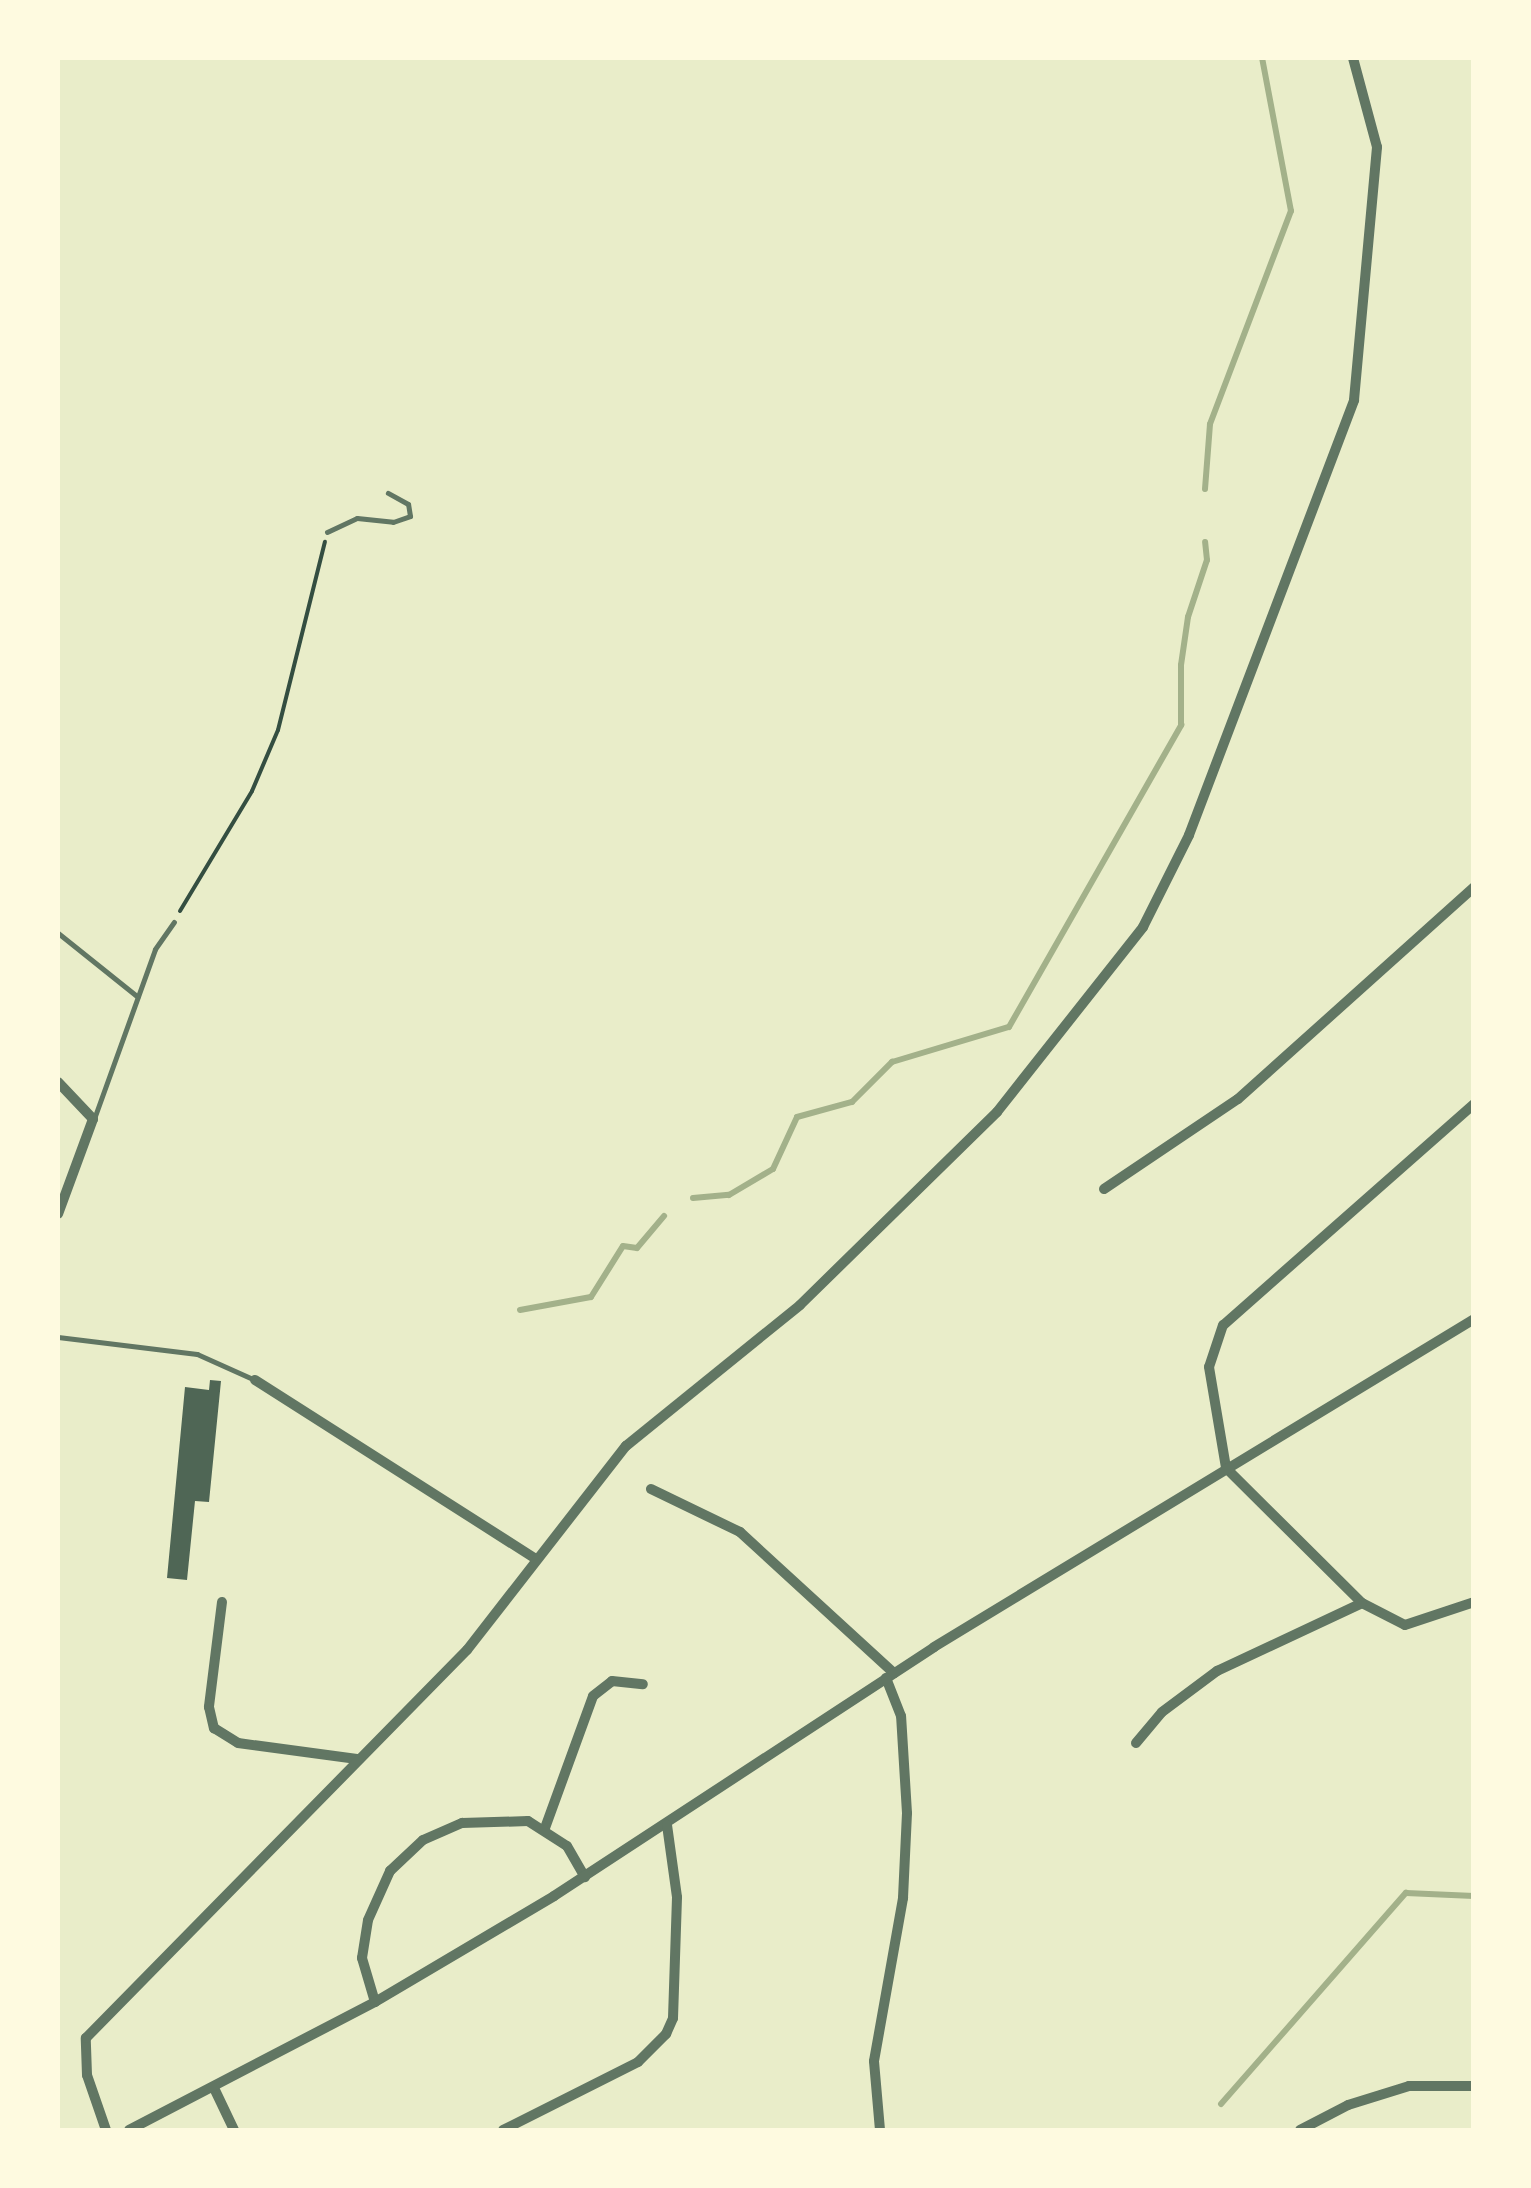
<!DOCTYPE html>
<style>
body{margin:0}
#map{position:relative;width:1531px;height:2188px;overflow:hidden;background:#e9edc9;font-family:"PT Sans Narrow",sans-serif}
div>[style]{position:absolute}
.stream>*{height:6px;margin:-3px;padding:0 3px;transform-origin:3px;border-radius:3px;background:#a3b18a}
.building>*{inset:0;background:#4f6655}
.path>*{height:4px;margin:-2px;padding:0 2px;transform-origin:2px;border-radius:2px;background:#344e41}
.service>*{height:5px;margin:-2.5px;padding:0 2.5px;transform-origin:2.5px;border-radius:2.5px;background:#617663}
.minor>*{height:10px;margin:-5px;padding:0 5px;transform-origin:5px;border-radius:5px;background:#617663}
span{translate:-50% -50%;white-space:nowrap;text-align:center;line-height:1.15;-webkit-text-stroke:8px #fefae0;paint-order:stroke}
.frame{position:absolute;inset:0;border:60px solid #fefae0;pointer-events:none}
</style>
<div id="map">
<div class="stream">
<div style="left:1205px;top:489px;width:65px;rotate:-85.6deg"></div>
<div style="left:1210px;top:424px;width:228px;rotate:-69.2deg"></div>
<div style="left:1291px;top:211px;width:156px;rotate:-100.7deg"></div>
<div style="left:693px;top:1198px;width:36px;rotate:-5deg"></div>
<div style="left:729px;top:1195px;width:51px;rotate:-30.6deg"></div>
<div style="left:773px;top:1169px;width:57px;rotate:-65.2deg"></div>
<div style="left:797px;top:1117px;width:57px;rotate:-15.3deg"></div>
<div style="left:852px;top:1102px;width:57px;rotate:-45deg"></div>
<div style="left:892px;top:1062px;width:122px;rotate:-16.7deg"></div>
<div style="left:1009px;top:1027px;width:348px;rotate:-60.3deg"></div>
<div style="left:1181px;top:725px;width:60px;rotate:-90deg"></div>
<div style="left:1181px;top:665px;width:49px;rotate:-81.7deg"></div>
<div style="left:1188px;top:617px;width:60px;rotate:-71.6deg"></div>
<div style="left:1207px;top:560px;width:18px;rotate:-96deg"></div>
<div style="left:520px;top:1310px;width:72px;rotate:-10.4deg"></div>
<div style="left:591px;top:1297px;width:60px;rotate:-57.9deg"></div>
<div style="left:623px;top:1246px;width:14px;rotate:8deg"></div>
<div style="left:637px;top:1248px;width:42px;rotate:-49.8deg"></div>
<div style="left:1221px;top:2104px;width:281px;rotate:-48.8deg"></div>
<div style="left:1406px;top:1893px;width:68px;rotate:2.5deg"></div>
</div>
<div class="building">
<div style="clip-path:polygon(210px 1380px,221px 1381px,209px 1502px,195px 1501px,187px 1580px,167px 1578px,185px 1387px,209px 1390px)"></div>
</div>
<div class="path">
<div style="left:180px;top:911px;width:140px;rotate:-59deg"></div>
<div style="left:252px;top:791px;width:66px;rotate:-66.9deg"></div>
<div style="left:278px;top:730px;width:194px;rotate:-76deg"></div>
</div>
<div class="service">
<div style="left:327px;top:532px;width:33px;rotate:-25deg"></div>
<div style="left:357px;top:518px;width:36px;rotate:6deg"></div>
<div style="left:393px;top:522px;width:18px;rotate:-19deg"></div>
<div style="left:410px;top:516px;width:12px;rotate:-99deg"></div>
<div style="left:408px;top:504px;width:23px;rotate:-151deg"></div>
<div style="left:58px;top:933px;width:102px;rotate:38.7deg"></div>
<div style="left:95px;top:1116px;width:177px;rotate:-70.2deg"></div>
<div style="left:155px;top:949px;width:33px;rotate:-55deg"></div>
<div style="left:58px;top:1337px;width:140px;rotate:7deg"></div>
<div style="left:197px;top:1354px;width:64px;rotate:24.1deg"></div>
</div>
<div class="minor">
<div style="left:58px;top:1082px;width:51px;rotate:46.6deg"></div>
<div style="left:93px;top:1119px;width:101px;rotate:110.2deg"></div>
<div style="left:1474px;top:1104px;width:334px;rotate:138.6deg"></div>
<div style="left:1223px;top:1325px;width:44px;rotate:108.4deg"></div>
<div style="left:1209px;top:1367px;width:102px;rotate:80.4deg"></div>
<div style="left:1226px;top:1468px;width:192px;rotate:44.8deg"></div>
<div style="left:1362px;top:1603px;width:48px;rotate:27.1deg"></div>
<div style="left:1405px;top:1625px;width:73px;rotate:-18.4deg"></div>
<div style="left:1104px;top:1189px;width:161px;rotate:-33.9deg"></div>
<div style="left:1238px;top:1099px;width:317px;rotate:-41.9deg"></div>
<div style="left:255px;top:1380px;width:331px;rotate:32.5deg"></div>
<div style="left:651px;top:1489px;width:99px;rotate:25.8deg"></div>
<div style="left:740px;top:1532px;width:209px;rotate:42.5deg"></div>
<div style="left:222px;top:1602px;width:106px;rotate:97.1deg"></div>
<div style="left:209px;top:1707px;width:22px;rotate:77deg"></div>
<div style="left:214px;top:1728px;width:28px;rotate:32deg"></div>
<div style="left:238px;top:1743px;width:120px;rotate:7.7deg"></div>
<div style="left:1136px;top:1743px;width:40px;rotate:-50deg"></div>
<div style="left:1162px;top:1712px;width:69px;rotate:-36.7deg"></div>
<div style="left:1217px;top:1671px;width:160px;rotate:-25.1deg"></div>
<div style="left:545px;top:1828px;width:140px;rotate:-70deg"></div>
<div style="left:593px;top:1696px;width:24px;rotate:-38deg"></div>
<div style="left:612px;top:1681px;width:31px;rotate:6deg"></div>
<div style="left:375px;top:2002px;width:46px;rotate:-106.5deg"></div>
<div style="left:362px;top:1958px;width:38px;rotate:-81deg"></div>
<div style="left:368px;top:1920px;width:54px;rotate:-65.8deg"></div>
<div style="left:390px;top:1871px;width:45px;rotate:-43.2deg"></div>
<div style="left:423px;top:1840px;width:43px;rotate:-23.6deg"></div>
<div style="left:462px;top:1823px;width:66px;rotate:-1.7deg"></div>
<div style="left:528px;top:1821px;width:46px;rotate:32.7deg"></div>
<div style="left:567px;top:1846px;width:36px;rotate:60deg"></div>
<div style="left:214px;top:2088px;width:47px;rotate:64.5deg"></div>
<div style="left:106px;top:2130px;width:58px;rotate:-109.1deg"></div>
<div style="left:87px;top:2075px;width:37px;rotate:-92deg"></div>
<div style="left:86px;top:2038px;width:544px;rotate:-45.52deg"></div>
<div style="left:467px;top:1650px;width:259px;rotate:-52.1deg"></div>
<div style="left:626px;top:1446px;width:224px;rotate:-39deg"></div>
<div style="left:800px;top:1305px;width:276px;rotate:-44.4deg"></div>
<div style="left:997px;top:1112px;width:236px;rotate:-51.7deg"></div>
<div style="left:1143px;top:927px;width:103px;rotate:-63.4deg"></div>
<div style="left:1189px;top:835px;width:465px;rotate:-69.2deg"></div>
<div style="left:1354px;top:400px;width:254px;rotate:-84.8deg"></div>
<div style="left:1377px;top:147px;width:92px;rotate:-105.1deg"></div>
<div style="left:129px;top:2130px;width:277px;rotate:-27.5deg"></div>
<div style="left:375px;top:2002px;width:208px;rotate:-30.6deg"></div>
<div style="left:554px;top:1896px;width:454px;rotate:-33.2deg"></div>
<div style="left:934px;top:1647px;width:632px;rotate:-31.27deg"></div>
<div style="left:503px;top:2130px;width:151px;rotate:-26.7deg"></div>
<div style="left:638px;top:2062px;width:40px;rotate:-45deg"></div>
<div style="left:666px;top:2034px;width:17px;rotate:-66deg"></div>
<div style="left:673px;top:2018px;width:121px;rotate:-88.1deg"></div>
<div style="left:677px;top:1897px;width:73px;rotate:-97.9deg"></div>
<div style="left:880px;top:2130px;width:69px;rotate:-95deg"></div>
<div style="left:874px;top:2061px;width:166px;rotate:-79.9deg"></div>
<div style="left:903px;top:1898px;width:85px;rotate:-87.3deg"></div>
<div style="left:907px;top:1813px;width:97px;rotate:-93.5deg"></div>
<div style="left:901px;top:1716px;width:41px;rotate:-111.5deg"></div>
<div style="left:1300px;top:2130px;width:54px;rotate:-27.5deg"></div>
<div style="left:1348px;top:2105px;width:64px;rotate:-17.3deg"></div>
<div style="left:1409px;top:2086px;width:65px"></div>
</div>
<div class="frame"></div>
</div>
